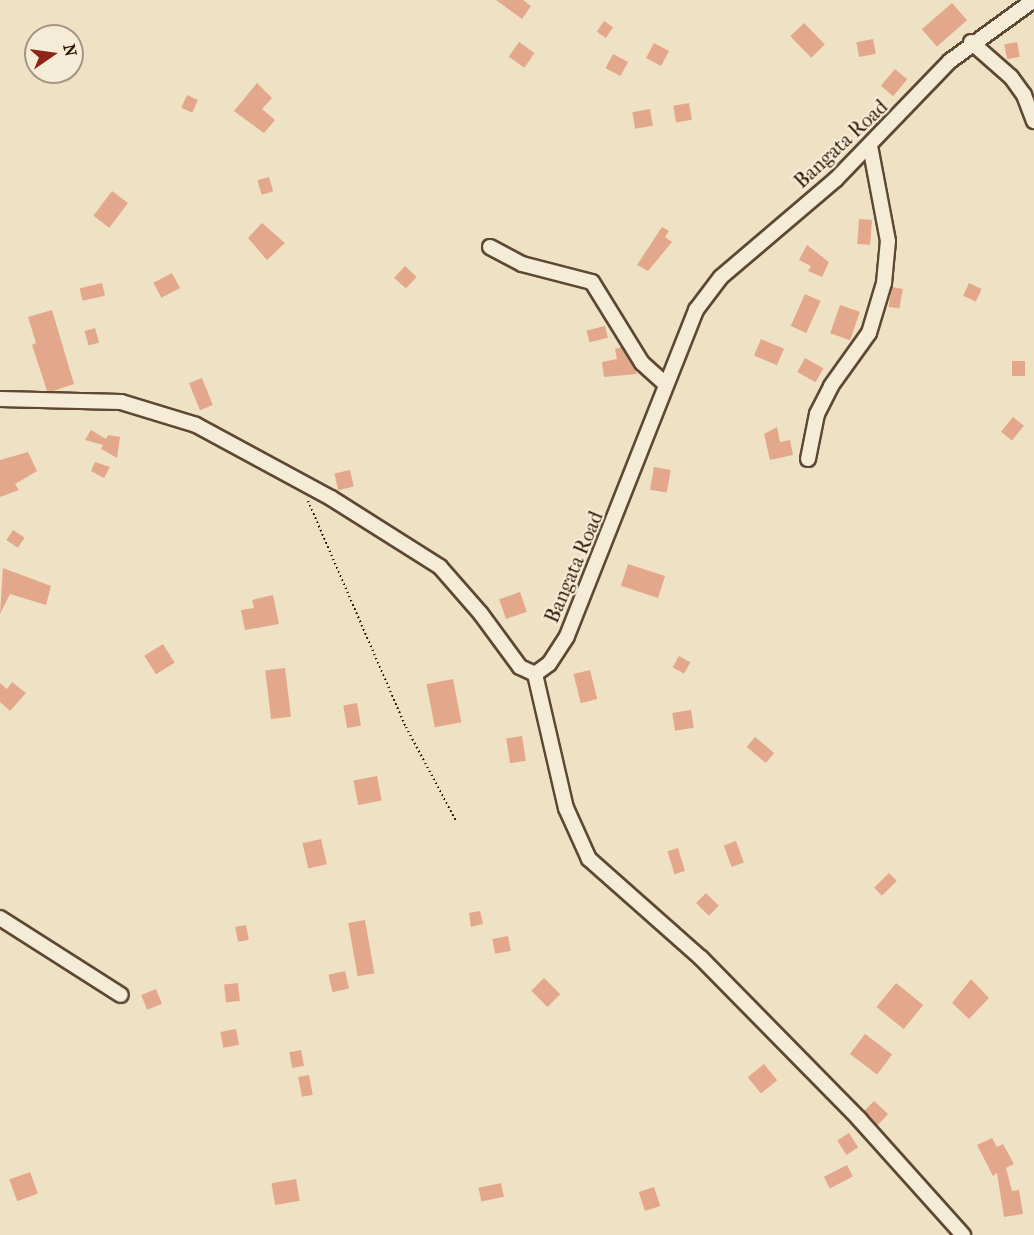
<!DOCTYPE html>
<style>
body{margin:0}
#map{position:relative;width:1034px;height:1235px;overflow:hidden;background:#efe1c3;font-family:"IM FELL French Canon",serif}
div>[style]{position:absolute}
.building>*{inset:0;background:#e3a88b;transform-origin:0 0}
.path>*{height:2px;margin-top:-1px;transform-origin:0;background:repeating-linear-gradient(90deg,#2e1503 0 1.5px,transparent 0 4.5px)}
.roads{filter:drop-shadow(2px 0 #5e4833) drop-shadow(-2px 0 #5e4833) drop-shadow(0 2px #5e4833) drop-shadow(0 -2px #5e4833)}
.minor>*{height:14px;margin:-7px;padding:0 7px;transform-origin:7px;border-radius:7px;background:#f5ecd8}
span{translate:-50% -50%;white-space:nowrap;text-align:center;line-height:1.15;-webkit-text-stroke:4.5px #f5ecd8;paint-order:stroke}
.street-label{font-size:20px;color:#2e1503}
.north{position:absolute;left:24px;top:24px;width:60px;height:60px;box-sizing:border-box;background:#f5ecd8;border:2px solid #a59683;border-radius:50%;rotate:77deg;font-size:16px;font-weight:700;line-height:24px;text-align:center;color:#2e1503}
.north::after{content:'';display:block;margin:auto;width:21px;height:27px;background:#8f2418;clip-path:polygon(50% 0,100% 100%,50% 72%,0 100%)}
</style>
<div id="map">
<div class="building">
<div style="clip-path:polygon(496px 0,523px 0,531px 6px,522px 19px)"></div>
<div style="left:952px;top:3px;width:23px;height:40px;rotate:49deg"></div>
<div style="left:604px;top:21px;width:11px;height:13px;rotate:34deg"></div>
<div style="left:804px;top:23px;width:30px;height:19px;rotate:46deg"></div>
<div style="left:873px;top:39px;width:15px;height:17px;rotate:79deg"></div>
<div style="left:519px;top:42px;width:19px;height:18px;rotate:35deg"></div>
<div style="left:1017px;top:42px;width:15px;height:13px;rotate:79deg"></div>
<div style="left:654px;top:43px;width:17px;height:17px;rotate:28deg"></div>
<div style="left:613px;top:54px;width:17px;height:16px;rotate:28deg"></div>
<div style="left:895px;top:69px;width:16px;height:22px;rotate:40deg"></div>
<div style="clip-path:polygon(257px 83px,272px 98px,262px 109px,275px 120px,264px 133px,234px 111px)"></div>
<div style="left:187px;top:95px;width:12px;height:14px;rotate:24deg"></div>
<div style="left:689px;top:103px;width:17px;height:16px;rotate:80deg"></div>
<div style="left:650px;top:109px;width:17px;height:18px;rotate:80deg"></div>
<div style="left:269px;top:177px;width:15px;height:12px;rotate:74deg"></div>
<div style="left:112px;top:191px;width:20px;height:31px;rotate:37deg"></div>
<div style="left:859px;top:219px;width:13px;height:25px;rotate:4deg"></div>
<div style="clip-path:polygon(262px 223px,285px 243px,267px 260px,248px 238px)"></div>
<div style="clip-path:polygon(662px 227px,669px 231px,665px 237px,672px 242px,648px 271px,637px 265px)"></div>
<div style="clip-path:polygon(807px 245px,829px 262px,822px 277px,808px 271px,811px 266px,799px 260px)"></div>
<div style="left:405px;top:266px;width:16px;height:16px;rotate:43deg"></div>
<div style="left:172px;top:273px;width:17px;height:21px;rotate:62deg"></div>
<div style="left:102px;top:283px;width:13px;height:23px;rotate:77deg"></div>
<div style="left:969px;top:283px;width:14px;height:14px;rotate:25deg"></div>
<div style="left:892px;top:287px;width:11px;height:20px;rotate:10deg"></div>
<div style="left:805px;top:294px;width:17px;height:35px;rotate:24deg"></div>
<div style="left:840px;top:305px;width:21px;height:30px;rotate:19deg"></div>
<div style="clip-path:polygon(52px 310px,74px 384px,53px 391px,47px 391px,32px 345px,36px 343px,28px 317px)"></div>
<div style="left:605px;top:326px;width:12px;height:19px;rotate:76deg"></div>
<div style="left:95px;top:328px;width:15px;height:11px;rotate:74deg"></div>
<div style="left:761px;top:339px;width:25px;height:18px;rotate:23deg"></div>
<div style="clip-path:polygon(622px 347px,637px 374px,604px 377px,602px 362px,617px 359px,615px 349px)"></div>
<div style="left:805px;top:358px;width:21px;height:16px;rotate:29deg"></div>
<div style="left:1012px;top:361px;width:13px;height:15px"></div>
<div style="left:202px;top:378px;width:29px;height:14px;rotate:68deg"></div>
<div style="left:1013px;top:417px;width:14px;height:19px;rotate:39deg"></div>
<div style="clip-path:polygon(777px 427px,780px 442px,790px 440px,793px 455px,770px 460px,764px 434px)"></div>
<div style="clip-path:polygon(91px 430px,106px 439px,108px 435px,120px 437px,117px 458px,101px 449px,103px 445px,85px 440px)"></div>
<div style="clip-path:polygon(28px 452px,37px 471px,15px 484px,19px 490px,0 497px,0 460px)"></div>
<div style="clip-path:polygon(95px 462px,110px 467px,104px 478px,91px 471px)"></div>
<div style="left:654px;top:467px;width:17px;height:23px;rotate:10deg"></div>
<div style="left:350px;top:470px;width:17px;height:16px;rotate:77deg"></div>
<div style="left:13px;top:530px;width:14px;height:12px;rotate:34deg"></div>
<div style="left:628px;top:564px;width:39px;height:23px;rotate:18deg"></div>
<div style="clip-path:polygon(3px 568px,51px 586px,46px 605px,10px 594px,0 614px)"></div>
<div style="left:520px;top:592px;width:21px;height:22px;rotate:71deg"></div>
<div style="clip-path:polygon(273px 595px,279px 624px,245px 630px,241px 610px,254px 608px,252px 600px)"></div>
<div style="left:163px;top:644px;width:22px;height:22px;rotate:58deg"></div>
<div style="left:679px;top:656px;width:13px;height:13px;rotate:29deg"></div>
<div style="left:285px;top:668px;width:49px;height:20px;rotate:83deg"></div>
<div style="left:590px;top:670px;width:30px;height:17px;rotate:76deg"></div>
<div style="left:453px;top:679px;width:44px;height:27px;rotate:79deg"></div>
<div style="clip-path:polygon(12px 682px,26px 693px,10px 711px,0 702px,0 683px,7px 689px)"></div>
<div style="left:357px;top:703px;width:23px;height:14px;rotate:80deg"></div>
<div style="left:691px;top:710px;width:18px;height:19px;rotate:81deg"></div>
<div style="left:522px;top:736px;width:25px;height:16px;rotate:81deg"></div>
<div style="left:755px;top:737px;width:25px;height:13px;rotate:40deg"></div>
<div style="left:377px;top:776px;width:25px;height:24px;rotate:79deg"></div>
<div style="left:321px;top:839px;width:26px;height:19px;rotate:77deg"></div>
<div style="left:736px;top:841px;width:23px;height:13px;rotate:70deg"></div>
<div style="left:678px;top:848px;width:24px;height:11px;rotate:73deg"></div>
<div style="left:889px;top:873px;width:11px;height:21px;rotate:45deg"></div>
<div style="left:706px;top:893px;width:18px;height:14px;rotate:45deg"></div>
<div style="clip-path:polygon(480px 911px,483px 924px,471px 927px,469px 913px)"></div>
<div style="left:365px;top:920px;width:54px;height:17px;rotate:80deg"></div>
<div style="left:246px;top:925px;width:15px;height:11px;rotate:79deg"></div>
<div style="left:508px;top:936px;width:15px;height:16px;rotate:79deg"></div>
<div style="left:345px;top:971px;width:18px;height:17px;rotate:77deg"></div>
<div style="left:544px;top:978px;width:23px;height:18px;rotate:45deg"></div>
<div style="clip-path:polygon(971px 979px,989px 998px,969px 1019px,952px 1003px)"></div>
<div style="left:238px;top:983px;width:18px;height:14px;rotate:84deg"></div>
<div style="left:896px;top:983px;width:35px;height:31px;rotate:39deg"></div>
<div style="left:156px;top:989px;width:16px;height:16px;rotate:68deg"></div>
<div style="left:236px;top:1029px;width:16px;height:16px;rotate:79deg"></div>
<div style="left:865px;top:1034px;width:34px;height:25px;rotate:37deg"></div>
<div style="left:301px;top:1050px;width:16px;height:12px;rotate:79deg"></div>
<div style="left:764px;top:1064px;width:21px;height:21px;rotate:51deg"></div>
<div style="left:309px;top:1075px;width:20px;height:11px;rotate:79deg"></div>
<div style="clip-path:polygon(874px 1101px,888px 1114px,877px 1126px,864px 1111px)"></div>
<div style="left:849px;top:1133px;width:17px;height:14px;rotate:57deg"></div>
<div style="clip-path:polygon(992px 1138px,997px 1147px,1003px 1144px,1014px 1164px,1006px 1168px,1012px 1191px,1019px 1190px,1023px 1214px,1004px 1217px,997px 1173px,993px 1176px,977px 1145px)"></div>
<div style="left:847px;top:1165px;width:13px;height:26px;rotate:63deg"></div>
<div style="left:30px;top:1172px;width:23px;height:22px;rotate:70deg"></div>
<div style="left:296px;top:1179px;width:22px;height:25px;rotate:80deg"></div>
<div style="left:501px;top:1183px;width:14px;height:23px;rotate:78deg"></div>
<div style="left:654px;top:1187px;width:20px;height:16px;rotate:72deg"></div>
</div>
<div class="path">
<div style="left:308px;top:501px;width:246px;rotate:66.6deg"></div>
<div style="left:406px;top:727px;width:106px;rotate:62deg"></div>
</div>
<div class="roads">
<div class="minor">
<div style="left:971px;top:42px;width:53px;rotate:41.2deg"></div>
<div style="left:1011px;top:77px;width:22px;rotate:54deg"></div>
<div style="left:1024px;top:95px;width:28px;rotate:69deg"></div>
<div style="left:490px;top:247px;width:36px;rotate:28deg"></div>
<div style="left:522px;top:264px;width:72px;rotate:14.4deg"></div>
<div style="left:592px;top:282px;width:95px;rotate:58.3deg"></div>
<div style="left:642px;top:363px;width:31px;rotate:42deg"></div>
<div style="left:0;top:399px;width:121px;rotate:1.4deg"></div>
<div style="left:121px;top:402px;width:78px;rotate:17deg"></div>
<div style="left:196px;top:425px;width:153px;rotate:28.4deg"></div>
<div style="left:331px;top:498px;width:129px;rotate:32.3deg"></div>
<div style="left:440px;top:567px;width:62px;rotate:48.9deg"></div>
<div style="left:481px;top:614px;width:66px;rotate:53.7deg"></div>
<div style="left:520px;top:667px;width:17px;rotate:25deg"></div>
<div style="left:535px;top:674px;width:17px;rotate:-36deg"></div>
<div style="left:549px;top:664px;width:33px;rotate:-57deg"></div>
<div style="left:567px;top:636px;width:351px;rotate:-68.4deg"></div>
<div style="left:696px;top:310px;width:41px;rotate:-52.9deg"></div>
<div style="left:721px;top:277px;width:151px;rotate:-40.4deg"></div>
<div style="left:836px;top:179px;width:164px;rotate:-46deg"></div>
<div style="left:950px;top:61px;width:104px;rotate:-36deg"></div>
<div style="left:808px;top:459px;width:46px;rotate:-78.7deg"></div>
<div style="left:817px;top:414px;width:31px;rotate:-63deg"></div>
<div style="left:831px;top:386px;width:65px;rotate:-54.4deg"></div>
<div style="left:869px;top:333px;width:52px;rotate:-73.3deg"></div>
<div style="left:884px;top:283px;width:42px;rotate:-84.6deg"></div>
<div style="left:888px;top:241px;width:97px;rotate:-100.7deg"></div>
<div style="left:535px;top:674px;width:138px;rotate:77deg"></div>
<div style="left:566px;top:808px;width:56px;rotate:65.7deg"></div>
<div style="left:589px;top:859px;width:149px;rotate:41.5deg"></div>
<div style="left:701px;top:958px;width:226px;rotate:45.5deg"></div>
<div style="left:859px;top:1119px;width:156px;rotate:48.1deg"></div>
<div style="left:0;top:918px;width:143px;rotate:32.5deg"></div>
</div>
</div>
<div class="street-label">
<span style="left:841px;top:144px;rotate:-43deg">Bangata Road</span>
<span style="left:574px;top:567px;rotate:-67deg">Bangata Road</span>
</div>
<div class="north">N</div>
</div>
